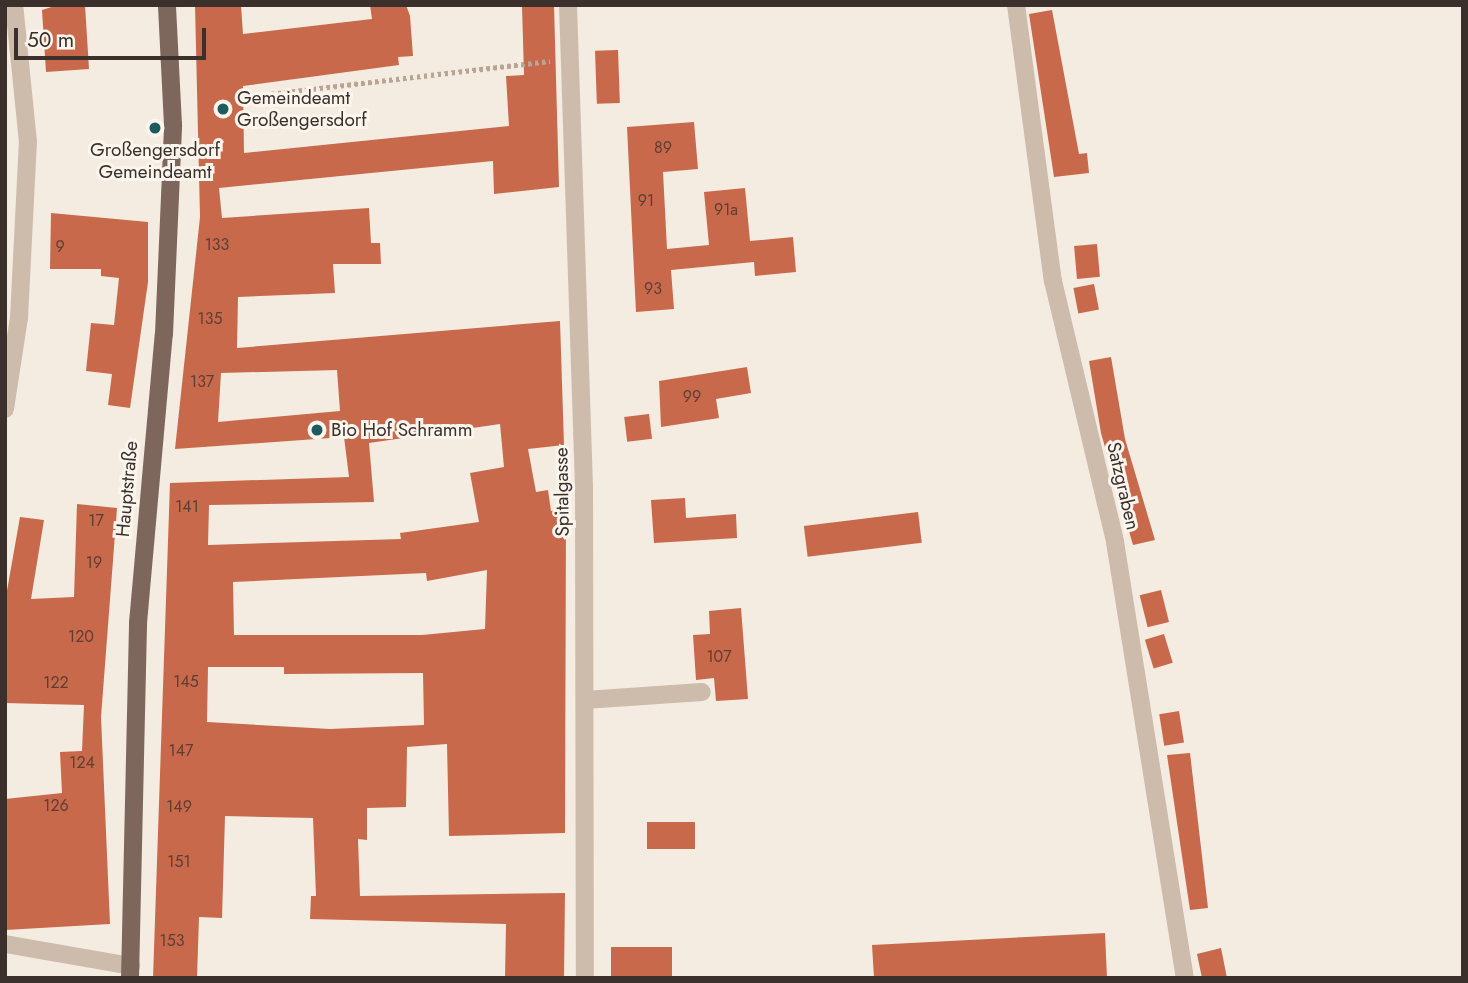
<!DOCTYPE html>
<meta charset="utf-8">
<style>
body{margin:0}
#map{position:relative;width:1468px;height:983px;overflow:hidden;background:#f4ebe1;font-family:Jost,sans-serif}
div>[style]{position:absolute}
.building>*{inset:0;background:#c8694b;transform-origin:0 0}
.path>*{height:4.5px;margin-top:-2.25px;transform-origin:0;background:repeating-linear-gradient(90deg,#b9a596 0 3.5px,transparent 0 7px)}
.minor>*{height:18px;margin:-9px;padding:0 9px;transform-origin:9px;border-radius:9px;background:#cdbbac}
.major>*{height:18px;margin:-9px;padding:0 9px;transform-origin:9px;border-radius:9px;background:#7d675c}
.dots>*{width:19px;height:19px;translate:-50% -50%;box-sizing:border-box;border:4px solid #fbf5ee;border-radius:50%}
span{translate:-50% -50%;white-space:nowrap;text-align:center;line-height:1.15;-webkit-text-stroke:6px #fbf5ee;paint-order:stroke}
.number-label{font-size:16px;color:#5e3e33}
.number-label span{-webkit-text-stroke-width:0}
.poi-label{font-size:19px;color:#3b302b}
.left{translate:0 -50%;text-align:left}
.street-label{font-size:19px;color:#3b302b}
.frame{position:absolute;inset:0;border:7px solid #3b302b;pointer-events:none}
.scale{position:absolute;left:14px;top:28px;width:192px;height:32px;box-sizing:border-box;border:4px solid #3b302b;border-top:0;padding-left:9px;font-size:21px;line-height:24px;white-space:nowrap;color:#3b302b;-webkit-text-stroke:5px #fbf5ee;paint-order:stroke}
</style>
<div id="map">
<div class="building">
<div style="clip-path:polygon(58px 5px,85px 5px,89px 69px,46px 72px,42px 10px)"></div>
<div style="clip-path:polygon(evenodd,195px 5px,241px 5px,243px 34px,372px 19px,370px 5px,406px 5px,410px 16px,413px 56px,398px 57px,399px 65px,243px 86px,244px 153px,509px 126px,506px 76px,524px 75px,522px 6px,554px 5px,559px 187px,494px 194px,493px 161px,219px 188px,222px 218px,369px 208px,371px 243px,380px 243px,381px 264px,333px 264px,335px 293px,238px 297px,237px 348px,560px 321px,564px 445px,528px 449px,536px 492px,548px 490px,551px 511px,566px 509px,565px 833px,449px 836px,447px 744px,407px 747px,406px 807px,367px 808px,367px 840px,358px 839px,360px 896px,565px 893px,564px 978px,505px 978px,506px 924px,310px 919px,311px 896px,316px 896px,313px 818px,225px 816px,222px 918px,199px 917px,197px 978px,153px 978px,170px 483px,349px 477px,344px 437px,175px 449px,200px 217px,195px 5px,337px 370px,340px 411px,218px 422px,221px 373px,337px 370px,195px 5px,500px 424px,504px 467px,470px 473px,479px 522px,400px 533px,401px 539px,208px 545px,209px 505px,374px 502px,369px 443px,500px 424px,195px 5px,487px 570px,485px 629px,422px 635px,234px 635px,233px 582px,426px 573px,427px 581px,487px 570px,195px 5px,208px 667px,284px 667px,284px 674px,423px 673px,424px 725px,330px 729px,207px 722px,208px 667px)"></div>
<div style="clip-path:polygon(1052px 10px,1079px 154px,1087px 153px,1089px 173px,1054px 177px,1029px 14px)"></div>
<div style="left:618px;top:50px;width:53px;height:23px;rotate:88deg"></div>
<div style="clip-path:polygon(694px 122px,698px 169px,663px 172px,667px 249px,709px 245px,704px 192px,745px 188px,750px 241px,793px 237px,796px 272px,755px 276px,754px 262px,671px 270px,674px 309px,636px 312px,627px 127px)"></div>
<div style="clip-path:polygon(51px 213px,148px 222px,148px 282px,130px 408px,108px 405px,112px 374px,86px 371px,91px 323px,114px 325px,119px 278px,101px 276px,101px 269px,50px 269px)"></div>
<div style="left:1097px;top:244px;width:33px;height:23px;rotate:85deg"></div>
<div style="left:1094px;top:284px;width:26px;height:21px;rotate:79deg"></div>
<div style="clip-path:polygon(1111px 357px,1125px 439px,1155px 540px,1133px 545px,1101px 433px,1089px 361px)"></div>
<div style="clip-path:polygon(747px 367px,751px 393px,716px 399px,719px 418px,661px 427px,659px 381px)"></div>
<div style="left:649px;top:414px;width:25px;height:25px;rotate:83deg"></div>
<div style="clip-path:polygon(685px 498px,686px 518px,736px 514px,737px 538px,654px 543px,651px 500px)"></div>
<div style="clip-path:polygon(77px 504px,117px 508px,101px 717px,110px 924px,5px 930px,5px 799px,62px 793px,60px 752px,82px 751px,84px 705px,5px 703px,5px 602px,20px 517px,44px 520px,31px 599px,74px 597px)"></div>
<div style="left:918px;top:512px;width:31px;height:115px;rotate:83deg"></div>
<div style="left:1161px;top:590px;width:33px;height:22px;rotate:76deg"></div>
<div style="clip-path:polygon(741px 608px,748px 699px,716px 701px,714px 678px,696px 680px,693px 635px,710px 634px,709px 611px)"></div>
<div style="left:1164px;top:634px;width:30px;height:20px;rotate:73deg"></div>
<div style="left:1179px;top:711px;width:32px;height:20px;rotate:81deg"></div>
<div style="clip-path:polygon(1190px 753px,1208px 908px,1190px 910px,1167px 755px)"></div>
<div style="left:695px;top:822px;width:27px;height:48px;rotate:90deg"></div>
<div style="clip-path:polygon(1105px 933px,1107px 978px,874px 978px,872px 945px)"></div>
<div style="left:611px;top:947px;width:61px;height:31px"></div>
<div style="clip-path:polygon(1221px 948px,1227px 978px,1202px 978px,1197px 954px)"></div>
</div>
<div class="path">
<div style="left:243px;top:97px;width:309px;rotate:-6.7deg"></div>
</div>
<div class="minor">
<div style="left:568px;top:5px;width:480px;rotate:88.1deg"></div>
<div style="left:584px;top:485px;width:493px;rotate:89.9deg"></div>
<div style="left:1016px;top:5px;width:278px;rotate:82.4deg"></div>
<div style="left:1053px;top:281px;width:268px;rotate:76.6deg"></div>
<div style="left:1115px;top:542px;width:442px;rotate:80.9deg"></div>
<div style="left:5px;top:409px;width:92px;rotate:-81.3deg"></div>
<div style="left:19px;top:318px;width:176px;rotate:-87.1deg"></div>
<div style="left:28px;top:142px;width:138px;rotate:-95.8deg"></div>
<div style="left:585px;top:700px;width:117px;rotate:-3.9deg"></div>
<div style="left:5px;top:944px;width:128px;rotate:9.9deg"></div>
</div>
<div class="major">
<div style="left:130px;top:978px;width:355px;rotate:-88.7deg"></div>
<div style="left:138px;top:623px;width:290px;rotate:-84.9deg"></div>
<div style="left:164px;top:334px;width:209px;rotate:-87.5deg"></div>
<div style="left:173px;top:125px;width:120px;rotate:-92.9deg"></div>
</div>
<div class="dots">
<div style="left:223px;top:109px;background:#1f5a5e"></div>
<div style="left:155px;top:128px;background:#1f5a5e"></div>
<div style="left:317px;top:430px;background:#1f5a5e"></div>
</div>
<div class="number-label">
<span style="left:663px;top:148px">89</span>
<span style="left:646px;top:201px">91</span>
<span style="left:726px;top:210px">91a</span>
<span style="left:217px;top:245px">133</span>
<span style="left:60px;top:247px">9</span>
<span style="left:653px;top:289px">93</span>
<span style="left:210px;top:319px">135</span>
<span style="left:202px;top:382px">137</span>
<span style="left:692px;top:397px">99</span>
<span style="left:187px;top:507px">141</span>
<span style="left:96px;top:521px">17</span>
<span style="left:94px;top:563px">19</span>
<span style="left:81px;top:637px">120</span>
<span style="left:719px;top:657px">107</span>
<span style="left:186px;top:682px">145</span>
<span style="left:56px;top:683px">122</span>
<span style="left:181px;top:751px">147</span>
<span style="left:82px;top:763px">124</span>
<span style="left:56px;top:806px">126</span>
<span style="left:179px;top:807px">149</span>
<span style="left:179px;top:862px">151</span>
<span style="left:172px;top:941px">153</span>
</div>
<div class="poi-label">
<span class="left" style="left:237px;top:109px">Gemeindeamt<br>Großengersdorf</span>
<span style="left:155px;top:161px">Großengersdorf<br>Gemeindeamt</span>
<span class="left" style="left:331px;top:430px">Bio Hof Schramm</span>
</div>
<div class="street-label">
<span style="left:1123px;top:486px;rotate:77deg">Satzgraben</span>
<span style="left:127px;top:489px;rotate:-85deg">Hauptstraße</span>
<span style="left:562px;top:492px;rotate:-91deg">Spitalgasse</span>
</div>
<div class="frame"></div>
<div class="scale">50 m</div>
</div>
